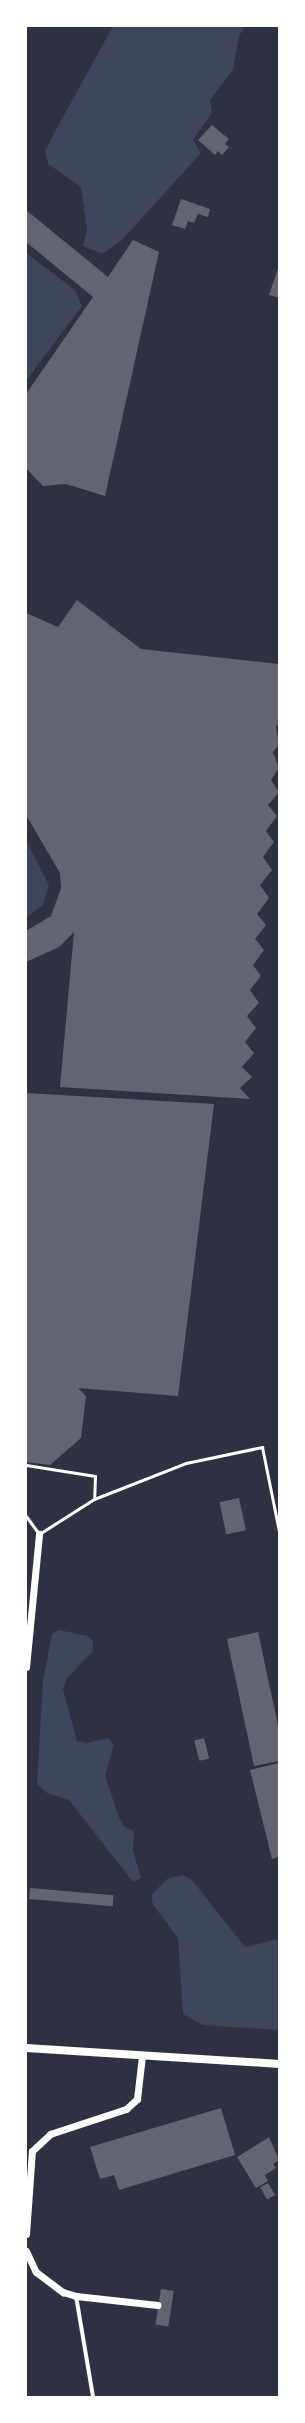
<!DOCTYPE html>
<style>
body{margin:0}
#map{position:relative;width:305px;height:2423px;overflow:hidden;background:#2d3142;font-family:"DejaVu Sans",sans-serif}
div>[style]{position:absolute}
.green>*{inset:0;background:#3c4559}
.building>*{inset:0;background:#626471;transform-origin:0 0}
.service>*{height:3px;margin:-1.5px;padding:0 1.5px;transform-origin:1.5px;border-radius:1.5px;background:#fff}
.minor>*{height:4px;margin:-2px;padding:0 2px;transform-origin:2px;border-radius:2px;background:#fff}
.tertiary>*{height:7px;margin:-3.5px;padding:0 3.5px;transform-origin:3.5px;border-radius:3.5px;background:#fff}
.secondary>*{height:8px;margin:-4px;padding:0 4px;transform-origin:4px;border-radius:4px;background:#fff}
span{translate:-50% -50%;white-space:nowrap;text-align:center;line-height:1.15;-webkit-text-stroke:3.5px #fff;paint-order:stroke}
.frame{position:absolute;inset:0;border:27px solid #fff;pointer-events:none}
</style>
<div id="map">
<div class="green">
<div style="clip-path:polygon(113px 26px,245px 26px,239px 36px,233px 70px,210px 100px,212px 113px,193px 140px,201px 153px,121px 241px,102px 254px,83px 246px,87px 230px,81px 187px,48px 164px,45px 150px)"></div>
<div style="clip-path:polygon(26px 253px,75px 290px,82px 306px,26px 381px)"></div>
<div style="clip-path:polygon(26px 840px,49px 885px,43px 905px,26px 918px)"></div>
<div style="clip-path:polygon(59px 1630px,88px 1636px,93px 1641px,93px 1651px,68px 1677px,63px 1689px,77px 1741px,87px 1743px,108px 1738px,114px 1745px,105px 1776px,119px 1817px,125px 1827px,134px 1831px,133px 1851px,141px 1878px,133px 1882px,69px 1800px,47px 1793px,37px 1784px,43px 1680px,52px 1634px)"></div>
<div style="clip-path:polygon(182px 1875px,192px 1880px,245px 1947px,279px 1939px,279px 2030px,202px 2025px,183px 2014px,178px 1938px,153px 1905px,151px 1895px,167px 1879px)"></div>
</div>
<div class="building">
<div style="clip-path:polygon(212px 125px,229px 139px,225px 144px,229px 147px,222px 155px,218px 151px,215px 155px,198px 140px)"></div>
<div style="clip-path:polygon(181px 199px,210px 209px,208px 217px,198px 214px,194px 223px,188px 221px,185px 229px,172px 225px)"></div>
<div style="clip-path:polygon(26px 210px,108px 277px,133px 240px,159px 252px,105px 496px,66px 484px,43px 486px,26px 468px,26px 394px,93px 297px,26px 242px)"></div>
<div style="clip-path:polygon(279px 265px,279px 298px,269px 295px)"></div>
<div style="clip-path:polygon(77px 600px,141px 649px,279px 664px,279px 723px,276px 727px,279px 745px,273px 752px,279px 768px,271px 780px,279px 792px,268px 805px,277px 816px,266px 831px,274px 842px,263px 857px,272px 870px,260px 885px,269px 898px,257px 914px,266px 925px,255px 939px,264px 950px,253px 965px,261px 976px,250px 990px,259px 1003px,247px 1016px,256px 1028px,245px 1042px,254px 1053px,242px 1067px,252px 1077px,240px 1088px,250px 1099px,60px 1087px,74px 932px,59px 947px,26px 962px,26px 931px,51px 916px,61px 888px,60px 873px,26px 815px,26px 613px,58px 627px)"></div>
<div style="clip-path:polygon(26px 1093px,214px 1104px,178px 1396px,78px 1388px,86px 1396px,81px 1438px,50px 1465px,26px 1462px)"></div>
<div style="left:239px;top:1498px;width:33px;height:20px;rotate:78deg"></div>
<div style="clip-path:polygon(258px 1632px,279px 1730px,279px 1761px,254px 1766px,227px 1639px)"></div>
<div style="left:204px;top:1738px;width:21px;height:10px;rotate:76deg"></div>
<div style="clip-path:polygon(279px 1763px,279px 1857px,272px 1859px,250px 1770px)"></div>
<div style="left:30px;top:1888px;width:84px;height:11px;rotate:5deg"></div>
<div style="clip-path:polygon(221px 2108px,235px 2155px,119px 2190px,114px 2175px,100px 2179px,90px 2147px)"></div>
<div style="clip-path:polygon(269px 2137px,279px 2160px,273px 2164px,276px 2168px,265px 2175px,268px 2181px,256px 2188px,237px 2157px)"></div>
<div style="left:268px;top:2183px;width:14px;height:9px;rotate:60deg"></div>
<div style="left:161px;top:2289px;width:13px;height:36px;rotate:9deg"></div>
</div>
<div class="service">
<div style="left:26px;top:1465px;width:70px;rotate:9.1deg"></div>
<div style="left:95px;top:1476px;width:23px;rotate:92deg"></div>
<div style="left:94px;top:1499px;width:65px;rotate:147.5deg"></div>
<div style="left:39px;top:1534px;width:22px;rotate:-126deg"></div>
<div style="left:94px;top:1499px;width:99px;rotate:-21.4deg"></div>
<div style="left:186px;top:1463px;width:78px;rotate:-11.9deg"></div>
<div style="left:262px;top:1447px;width:86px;rotate:78.6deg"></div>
</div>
<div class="minor">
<div style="left:76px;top:2296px;width:102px;rotate:80.4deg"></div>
</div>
<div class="tertiary">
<div style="left:26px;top:1667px;width:134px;rotate:-84.4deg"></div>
<div style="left:26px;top:2234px;width:83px;rotate:-85.9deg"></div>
<div style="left:32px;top:2151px;width:25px;rotate:-43deg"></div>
<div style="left:50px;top:2134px;width:80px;rotate:-18.2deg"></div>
<div style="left:126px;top:2109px;width:15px;rotate:-42deg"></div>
<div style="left:137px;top:2099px;width:43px;rotate:-83.4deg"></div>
<div style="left:26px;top:2251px;width:23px;rotate:65deg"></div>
<div style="left:36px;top:2272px;width:34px;rotate:37deg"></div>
<div style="left:63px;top:2292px;width:14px;rotate:17deg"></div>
<div style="left:76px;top:2296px;width:82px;rotate:6.3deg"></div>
</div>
<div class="secondary">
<div style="left:26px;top:2048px;width:254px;rotate:3.6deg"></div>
</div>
<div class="frame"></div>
</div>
